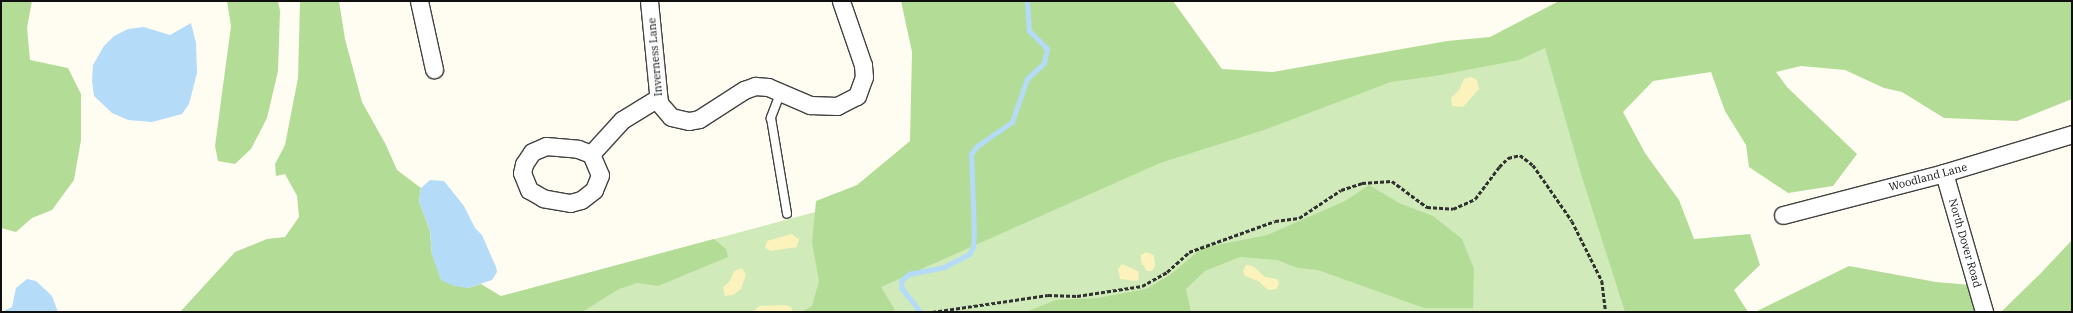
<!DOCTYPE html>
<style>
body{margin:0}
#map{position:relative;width:2073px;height:313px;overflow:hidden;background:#fffdf1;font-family:"IBM Plex Serif",serif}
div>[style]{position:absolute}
.green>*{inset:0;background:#d0ebb9}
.forest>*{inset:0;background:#b3dd97}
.sand>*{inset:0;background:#fcf2bc}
.water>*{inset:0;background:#b4dbf8}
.stream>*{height:4.5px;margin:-2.25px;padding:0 2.25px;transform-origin:2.25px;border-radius:2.25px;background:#b4dbf8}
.path>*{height:2.5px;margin-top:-1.25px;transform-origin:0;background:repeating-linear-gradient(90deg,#313131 0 4px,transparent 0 6px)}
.roads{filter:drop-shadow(1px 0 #424242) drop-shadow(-1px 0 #424242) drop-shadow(0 1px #424242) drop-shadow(0 -1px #424242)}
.service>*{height:8px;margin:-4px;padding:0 4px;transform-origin:4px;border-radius:4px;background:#fff}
.minor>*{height:17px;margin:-8.5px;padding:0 8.5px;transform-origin:8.5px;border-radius:8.5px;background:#fff}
span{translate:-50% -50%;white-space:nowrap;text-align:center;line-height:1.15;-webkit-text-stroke:4px #fff;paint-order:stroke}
.street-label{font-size:11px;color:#0f0f0f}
.frame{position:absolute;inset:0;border:2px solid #0f0f0f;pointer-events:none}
</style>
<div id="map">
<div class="green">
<div style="clip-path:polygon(1558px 26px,1631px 312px,443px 312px,971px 170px)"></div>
</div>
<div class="forest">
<div style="clip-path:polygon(1px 1px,32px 1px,27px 28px,30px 60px,68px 68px,81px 94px,81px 140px,74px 180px,52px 210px,32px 218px,16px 232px,1px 228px)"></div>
<div style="clip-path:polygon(227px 1px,278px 1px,280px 11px,278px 71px,267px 118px,251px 149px,235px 164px,218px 161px,215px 146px,231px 26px)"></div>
<div style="clip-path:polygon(300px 1px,339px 1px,345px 39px,362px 102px,386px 145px,397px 170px,421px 188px,419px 201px,430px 231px,432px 255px,468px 288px,481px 284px,501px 296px,714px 239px,726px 249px,728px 257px,658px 286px,637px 283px,619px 289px,582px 312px,180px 312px,235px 252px,267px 239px,285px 237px,299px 217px,297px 196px,285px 174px,276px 176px,275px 164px,285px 145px,298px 78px)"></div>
<div style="clip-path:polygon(901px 1px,1173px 1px,1222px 69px,1273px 72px,1447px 41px,1490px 37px,1559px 1px,2072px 1px,2072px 99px,2017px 121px,1944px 118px,1902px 92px,1884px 88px,1845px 70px,1801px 66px,1776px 72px,1787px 87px,1857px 154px,1833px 186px,1788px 193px,1749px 167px,1746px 145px,1725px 111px,1711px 72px,1653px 81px,1623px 112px,1645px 153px,1679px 200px,1694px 239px,1750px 234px,1760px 265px,1734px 290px,1748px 312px,1625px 312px,1581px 174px,1545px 48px,1519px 60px,1435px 76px,1391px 82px,1264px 130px,1160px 163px,881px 287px,895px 310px,890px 312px,802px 312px,812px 306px,819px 281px,812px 243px,816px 201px,857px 185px,910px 141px,912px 52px)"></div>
<div style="clip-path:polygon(1369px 185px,1399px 203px,1433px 216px,1462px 239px,1474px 269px,1473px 308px,1424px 308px,1318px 270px,1298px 268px,1277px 260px,1240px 257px,1205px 271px,1186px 289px,1191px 312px,1026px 312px,1056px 300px,1097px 298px,1146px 289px,1170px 275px,1202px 248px,1267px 235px,1345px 201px)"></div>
<div style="clip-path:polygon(2072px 240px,2072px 312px,2001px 312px,2041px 273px)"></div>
<div style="clip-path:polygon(1849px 266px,1936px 282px,1971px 285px,1985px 312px,1755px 312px)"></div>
</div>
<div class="sand">
<div style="clip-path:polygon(1471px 77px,1477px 80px,1479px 89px,1463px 107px,1452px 106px,1451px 98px,1459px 90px,1464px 79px)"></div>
<div style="clip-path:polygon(791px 234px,799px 239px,797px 247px,771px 251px,765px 248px,767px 241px)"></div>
<div style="clip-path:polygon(1146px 252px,1154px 255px,1155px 266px,1152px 271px,1147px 271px,1141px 262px,1141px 255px)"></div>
<div style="clip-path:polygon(1122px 264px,1138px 271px,1139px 279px,1136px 281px,1120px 279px,1118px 269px)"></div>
<div style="clip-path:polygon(1246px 265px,1253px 266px,1265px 277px,1277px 279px,1279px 284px,1276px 289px,1268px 290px,1258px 281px,1245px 276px,1243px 271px)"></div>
<div style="clip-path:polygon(742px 268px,746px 275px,741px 289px,733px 295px,725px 296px,723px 287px,730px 281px,734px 271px)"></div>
<div style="clip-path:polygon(785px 305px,791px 307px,793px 312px,753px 312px,759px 306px)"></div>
</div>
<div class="water">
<div style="clip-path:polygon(191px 23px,196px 43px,197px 73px,189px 104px,182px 114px,152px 122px,128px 120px,112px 113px,94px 96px,92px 81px,93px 65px,104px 46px,114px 36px,128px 29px,144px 27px,170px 35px)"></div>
<div style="clip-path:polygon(430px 180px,444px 181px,464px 206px,475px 228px,482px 235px,496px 267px,497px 272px,492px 280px,468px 288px,454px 286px,441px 280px,432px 255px,430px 231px,419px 201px,421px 188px)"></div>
<div style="clip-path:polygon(27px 279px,36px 281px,52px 296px,58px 312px,1px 312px,12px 307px,16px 288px)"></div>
</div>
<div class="stream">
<div style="left:920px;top:312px;width:29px;rotate:-128deg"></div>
<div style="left:902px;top:289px;width:8px;rotate:-97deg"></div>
<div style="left:901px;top:281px;width:11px;rotate:-41deg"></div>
<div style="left:909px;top:274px;width:36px;rotate:-11deg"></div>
<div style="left:944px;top:267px;width:28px;rotate:-27deg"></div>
<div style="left:969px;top:254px;width:8px;rotate:-60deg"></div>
<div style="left:973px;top:247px;width:13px;rotate:-86deg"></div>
<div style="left:974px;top:234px;width:80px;rotate:-92.1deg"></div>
<div style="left:971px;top:154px;width:10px;rotate:-53deg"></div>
<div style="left:977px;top:146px;width:42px;rotate:-34.4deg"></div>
<div style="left:1012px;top:122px;width:46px;rotate:-70.8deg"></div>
<div style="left:1027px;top:79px;width:23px;rotate:-43deg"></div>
<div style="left:1044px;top:63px;width:14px;rotate:-78deg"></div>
<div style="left:1047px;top:49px;width:25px;rotate:-135deg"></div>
<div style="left:1029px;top:31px;width:30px;rotate:-94deg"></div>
</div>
<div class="path">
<div style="left:932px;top:312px;width:117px;rotate:-8.3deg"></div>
<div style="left:1048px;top:295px;width:29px;rotate:2deg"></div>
<div style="left:1077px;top:296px;width:66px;rotate:-8.7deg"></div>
<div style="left:1142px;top:286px;width:29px;rotate:-29deg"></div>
<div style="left:1167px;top:272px;width:30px;rotate:-42deg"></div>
<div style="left:1189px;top:252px;width:91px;rotate:-19.8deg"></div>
<div style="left:1275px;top:221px;width:24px;rotate:-7deg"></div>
<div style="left:1299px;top:218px;width:50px;rotate:-33.7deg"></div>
<div style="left:1341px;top:190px;width:22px;rotate:-18deg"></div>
<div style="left:1362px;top:183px;width:30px;rotate:-4deg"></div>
<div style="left:1392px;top:181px;width:44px;rotate:36.6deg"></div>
<div style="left:1427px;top:207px;width:26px;rotate:4deg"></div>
<div style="left:1453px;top:209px;width:24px;rotate:-24deg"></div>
<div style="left:1475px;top:199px;width:40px;rotate:-53deg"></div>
<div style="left:1499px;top:167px;width:13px;rotate:-45deg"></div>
<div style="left:1508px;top:158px;width:12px;rotate:-14deg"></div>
<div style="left:1520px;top:155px;width:16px;rotate:38deg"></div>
<div style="left:1533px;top:165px;width:68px;rotate:55.1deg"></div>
<div style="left:1572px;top:221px;width:67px;rotate:63.4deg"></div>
<div style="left:1602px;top:281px;width:31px;rotate:83deg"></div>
</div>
<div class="roads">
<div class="service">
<div style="left:780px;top:94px;width:26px;rotate:111deg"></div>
<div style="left:771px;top:118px;width:97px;rotate:80.5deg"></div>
</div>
<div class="minor">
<div style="left:419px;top:1px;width:70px;rotate:77.6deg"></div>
<div style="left:649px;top:1px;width:102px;rotate:84.4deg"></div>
<div style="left:659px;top:103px;width:18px;rotate:49deg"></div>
<div style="left:671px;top:117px;width:18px;rotate:13deg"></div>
<div style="left:689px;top:121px;width:10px;rotate:-11deg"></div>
<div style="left:699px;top:119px;width:54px;rotate:-32.8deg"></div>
<div style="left:744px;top:90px;width:12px;rotate:-20deg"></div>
<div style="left:755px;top:86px;width:13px;rotate:4deg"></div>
<div style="left:768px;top:87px;width:46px;rotate:23.2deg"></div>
<div style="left:810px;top:105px;width:27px;rotate:2deg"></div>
<div style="left:837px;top:106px;width:22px;rotate:-27deg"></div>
<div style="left:857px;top:96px;width:20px;rotate:-70deg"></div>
<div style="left:864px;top:77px;width:12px;rotate:-95deg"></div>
<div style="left:863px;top:65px;width:68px;rotate:-109deg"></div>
<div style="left:546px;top:146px;width:32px;rotate:5deg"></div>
<div style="left:578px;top:149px;width:14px;rotate:21deg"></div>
<div style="left:591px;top:154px;width:23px;rotate:67deg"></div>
<div style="left:600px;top:175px;width:16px;rotate:112deg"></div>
<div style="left:594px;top:190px;width:16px;rotate:142deg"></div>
<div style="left:581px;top:200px;width:11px;rotate:165deg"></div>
<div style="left:570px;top:203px;width:27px;rotate:-170deg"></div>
<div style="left:543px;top:198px;width:16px;rotate:-150deg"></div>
<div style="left:529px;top:190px;width:18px;rotate:-112deg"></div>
<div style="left:522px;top:173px;width:9px;rotate:-77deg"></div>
<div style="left:524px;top:164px;width:14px;rotate:-56deg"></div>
<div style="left:532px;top:152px;width:15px;rotate:-23deg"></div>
<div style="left:591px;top:154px;width:46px;rotate:-47.6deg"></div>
<div style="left:622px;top:120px;width:42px;rotate:-31.4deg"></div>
<div style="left:1944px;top:173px;width:145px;rotate:73.9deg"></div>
<div style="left:1783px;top:215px;width:166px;rotate:-14.6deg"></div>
<div style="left:1944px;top:173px;width:134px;rotate:-16.9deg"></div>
</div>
</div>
<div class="street-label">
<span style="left:655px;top:57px;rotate:-95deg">Inverness Lane</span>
<span style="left:1928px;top:177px;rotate:-15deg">Woodland Lane</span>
<span style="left:1965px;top:243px;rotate:74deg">North Dover Road</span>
</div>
<div class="frame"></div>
</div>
